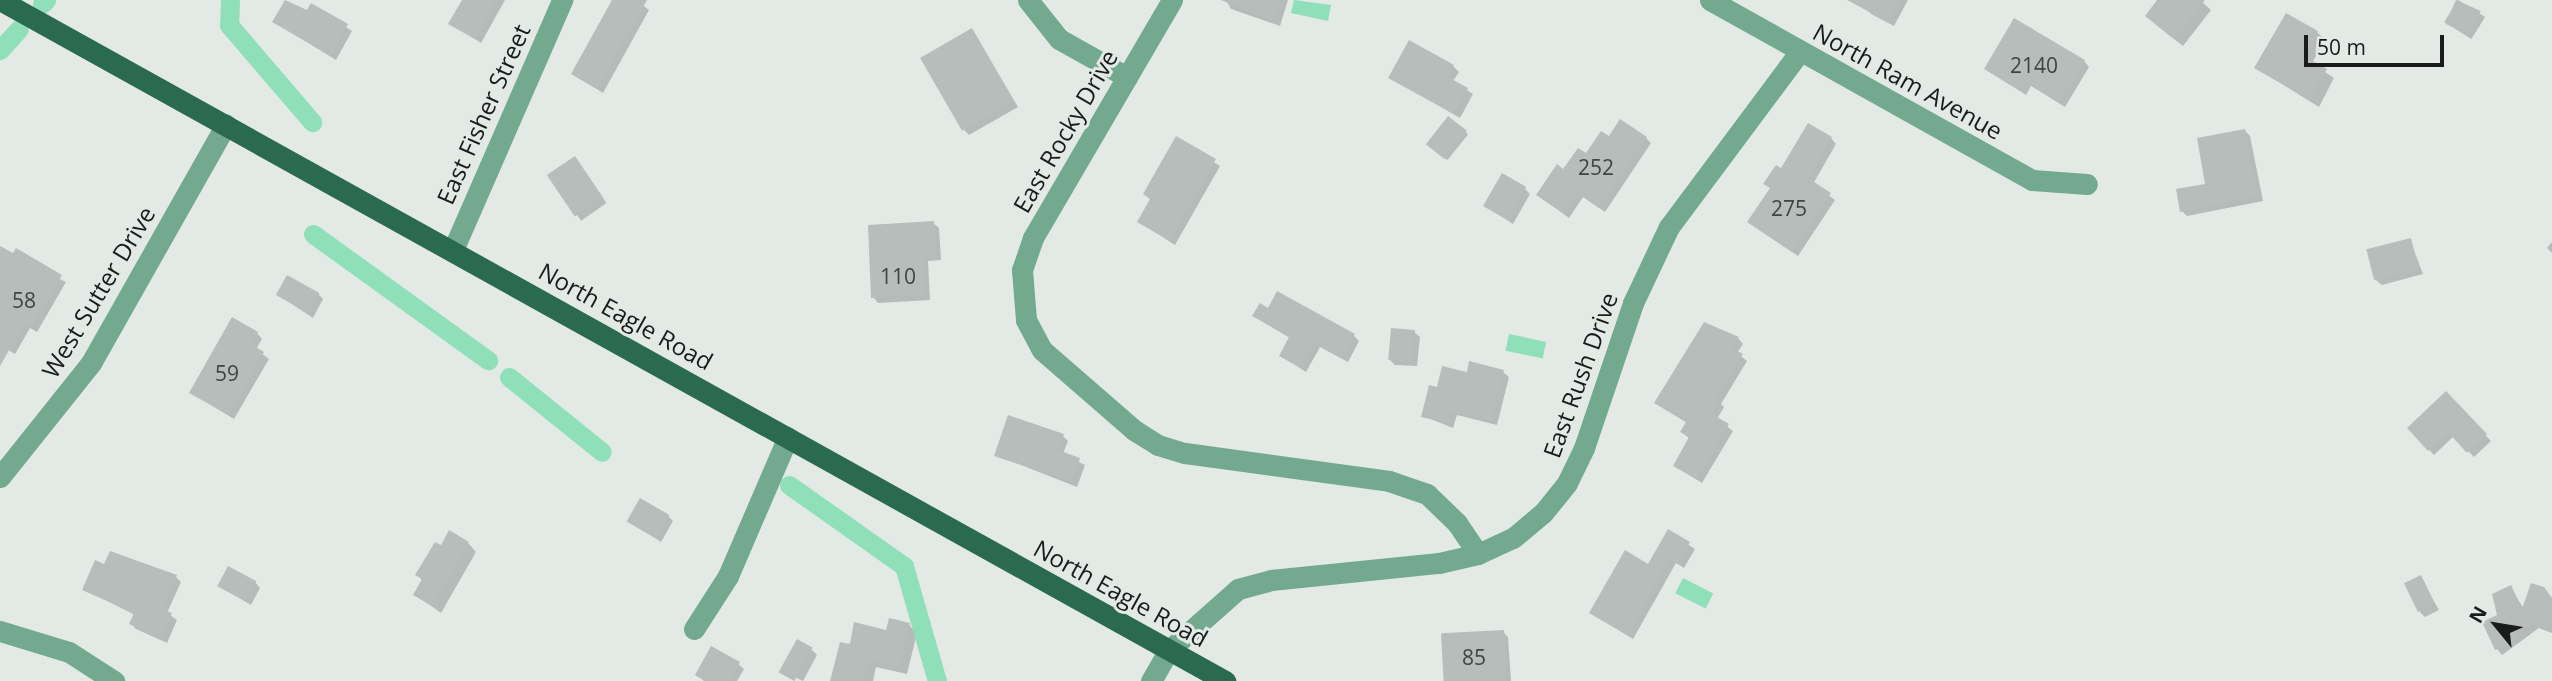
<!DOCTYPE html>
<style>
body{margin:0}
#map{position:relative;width:2552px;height:681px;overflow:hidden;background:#e3eae6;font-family:"Open Sans",sans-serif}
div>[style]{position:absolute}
.water>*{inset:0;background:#8fdfb9;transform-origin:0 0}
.shadow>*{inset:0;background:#0003;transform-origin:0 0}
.canal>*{height:19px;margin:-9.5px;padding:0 9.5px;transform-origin:9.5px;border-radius:9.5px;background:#8fdfb9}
.building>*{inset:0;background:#b7bdba;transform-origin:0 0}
.minor>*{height:21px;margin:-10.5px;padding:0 10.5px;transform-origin:10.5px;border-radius:10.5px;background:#72a98f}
.major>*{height:21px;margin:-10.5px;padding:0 10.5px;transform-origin:10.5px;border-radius:10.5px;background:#2a6a4f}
span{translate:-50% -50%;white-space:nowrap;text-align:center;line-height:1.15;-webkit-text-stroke:6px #e3eae6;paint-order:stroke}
.number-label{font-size:21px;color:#404443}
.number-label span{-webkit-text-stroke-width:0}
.street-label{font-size:24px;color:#191c1b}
.north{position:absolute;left:2461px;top:590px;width:70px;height:70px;-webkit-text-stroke:5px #e3eae6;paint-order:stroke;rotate:300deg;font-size:19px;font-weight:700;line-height:28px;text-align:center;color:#191c1b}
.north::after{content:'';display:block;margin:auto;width:24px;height:32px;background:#191c1b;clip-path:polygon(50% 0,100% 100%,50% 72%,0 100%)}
.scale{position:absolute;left:2304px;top:35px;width:140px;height:32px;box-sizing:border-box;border:4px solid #191c1b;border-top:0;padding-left:9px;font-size:21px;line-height:24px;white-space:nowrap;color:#191c1b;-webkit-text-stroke:5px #e3eae6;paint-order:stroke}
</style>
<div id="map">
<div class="water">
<div style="clip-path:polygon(1294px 0,1331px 5px,1328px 21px,1291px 13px)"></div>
<div style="left:1509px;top:334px;width:38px;height:17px;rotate:12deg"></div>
<div style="left:1683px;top:578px;width:34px;height:17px;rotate:27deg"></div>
</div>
<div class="shadow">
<div style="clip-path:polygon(464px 0,505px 0,481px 43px,451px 23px)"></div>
<div style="clip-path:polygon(614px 0,636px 0,649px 10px,603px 93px,573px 74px)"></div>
<div style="clip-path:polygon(1226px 0,1288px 0,1280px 26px,1231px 9px)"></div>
<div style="clip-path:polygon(1859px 0,1908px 0,1894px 26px,1871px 14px)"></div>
<div style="clip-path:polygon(2159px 0,2200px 0,2211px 10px,2183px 46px,2155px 24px)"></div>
<div style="left:2458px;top:0;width:32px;height:26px;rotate:32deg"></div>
<div style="clip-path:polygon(286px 1px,308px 13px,312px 6px,352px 31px,336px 60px,274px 22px)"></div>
<div style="clip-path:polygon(972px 30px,1018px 107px,969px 135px,964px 130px)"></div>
<div style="clip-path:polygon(2317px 32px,2325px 40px,2312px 63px,2334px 78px,2319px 107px,2256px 68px)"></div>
<div style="clip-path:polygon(2084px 61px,2089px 67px,2065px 107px,2031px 86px,2026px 95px,1986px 69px)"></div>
<div style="clip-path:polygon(1453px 66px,1459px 72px,1453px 81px,1473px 94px,1460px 118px,1391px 78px)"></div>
<div style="left:1448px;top:118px;width:26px;height:33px;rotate:39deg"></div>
<div style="clip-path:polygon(2245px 131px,2250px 136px,2263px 201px,2187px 216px,2182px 211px,2207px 185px)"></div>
<div style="clip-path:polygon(1610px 138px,1646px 138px,1651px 143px,1605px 212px,1583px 197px,1569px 218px,1538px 195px)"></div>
<div style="clip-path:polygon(1831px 138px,1836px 144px,1813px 184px,1835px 200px,1798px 256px,1755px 227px,1771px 189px,1766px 184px)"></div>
<div style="clip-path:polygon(1177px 139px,1220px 166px,1175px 245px,1139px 222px,1150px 199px,1145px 194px)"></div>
<div style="left:575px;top:158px;width:55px;height:31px;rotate:55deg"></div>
<div style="clip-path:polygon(1525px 189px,1530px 194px,1513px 224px,1486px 206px)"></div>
<div style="clip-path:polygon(933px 223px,939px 228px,941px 260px,928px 261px,930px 300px,878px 303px,873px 297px)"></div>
<div style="clip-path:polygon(2410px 240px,2423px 274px,2382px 285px,2376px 280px)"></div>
<div style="clip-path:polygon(2552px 242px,2552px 253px,2547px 248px)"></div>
<div style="clip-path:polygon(0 251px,66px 282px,37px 332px,30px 328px,15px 354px,0 345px)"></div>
<div style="clip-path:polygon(318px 294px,323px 299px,313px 318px,278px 295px)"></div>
<div style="clip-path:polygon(1269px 310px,1354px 336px,1359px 341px,1348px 362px,1320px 347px,1306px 372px,1281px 356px,1290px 338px,1254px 316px)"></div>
<div style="clip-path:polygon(1414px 332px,1420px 337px,1417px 366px,1395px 365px,1390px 360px)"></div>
<div style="clip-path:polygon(257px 333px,262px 339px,256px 349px,269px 359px,234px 419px,191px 393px)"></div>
<div style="clip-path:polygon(1738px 338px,1743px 344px,1737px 353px,1747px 361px,1721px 404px,1724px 407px,1717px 419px,1733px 431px,1702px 483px,1675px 466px,1690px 439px,1682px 432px,1687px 423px,1657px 403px)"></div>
<div style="clip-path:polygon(1503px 372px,1509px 377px,1497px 425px,1457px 415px,1453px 428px,1423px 416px,1438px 390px,1468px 374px)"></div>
<div style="clip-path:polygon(2446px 394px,2491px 441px,2474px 457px,2454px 436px,2434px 455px,2409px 428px)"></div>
<div style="clip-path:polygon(1063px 436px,1068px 441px,1063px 454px,1085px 465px,1077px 487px,996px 455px)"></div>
<div style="clip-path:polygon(668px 516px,673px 521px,661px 542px,629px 521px)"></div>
<div style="clip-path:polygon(1669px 532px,1695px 549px,1684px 568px,1676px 563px,1633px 639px,1591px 613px,1649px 566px)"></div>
<div style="clip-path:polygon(468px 543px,476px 552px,441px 613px,416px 595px,423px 581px,417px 575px,441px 548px)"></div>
<div style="clip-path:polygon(105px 567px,176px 577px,181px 582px,167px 613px,177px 620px,167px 643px,136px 629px,131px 624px,135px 615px,84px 589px)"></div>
<div style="clip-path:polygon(2420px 577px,2439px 610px,2425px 617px,2420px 612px)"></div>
<div style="clip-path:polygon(255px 582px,260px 588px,251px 605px,219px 586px)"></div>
<div style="clip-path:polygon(2510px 587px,2524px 609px,2552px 600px,2552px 633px,2539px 628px,2502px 655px,2497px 649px,2499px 616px)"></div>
<div style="clip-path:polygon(909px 625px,917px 633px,907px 674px,876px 667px,873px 681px,832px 681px,851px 646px)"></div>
<div style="clip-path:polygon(1503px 632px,1508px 637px,1511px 681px,1445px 681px)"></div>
<div style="clip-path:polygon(812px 650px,817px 655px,803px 681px,781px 671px)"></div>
<div style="clip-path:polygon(738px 664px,744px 669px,737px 681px,704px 681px,697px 675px)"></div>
</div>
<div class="canal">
<div style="left:230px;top:0;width:25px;rotate:92deg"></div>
<div style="left:229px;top:25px;width:128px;rotate:49.4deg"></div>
<div style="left:42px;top:4px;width:6px;rotate:-45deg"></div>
<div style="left:0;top:50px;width:28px;rotate:-48deg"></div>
<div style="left:313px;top:234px;width:216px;rotate:35.8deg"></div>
<div style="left:509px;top:377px;width:119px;rotate:38.9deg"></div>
<div style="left:789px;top:485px;width:141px;rotate:35.2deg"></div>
<div style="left:904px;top:566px;width:120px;rotate:74deg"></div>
</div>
<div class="building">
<div style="clip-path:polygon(285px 0,307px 10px,311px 3px,348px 24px,331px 56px,272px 22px)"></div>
<div style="clip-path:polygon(462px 0,497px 0,475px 39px,448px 24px)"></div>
<div style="clip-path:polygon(612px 0,647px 0,597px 89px,571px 74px)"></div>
<div style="clip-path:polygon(1221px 0,1281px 0,1274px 21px)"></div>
<div style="clip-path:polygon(1847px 0,1901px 0,1888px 22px)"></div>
<div style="clip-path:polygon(2157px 0,2205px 0,2174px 39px,2145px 16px)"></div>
<div style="left:2456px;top:0;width:27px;height:26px;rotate:24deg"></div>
<div style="clip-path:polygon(2286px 13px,2318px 31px,2304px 56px,2327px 69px,2310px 100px,2254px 68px)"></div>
<div style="clip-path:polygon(2014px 18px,2085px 60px,2060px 103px,2025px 82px,2020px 91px,1984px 69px)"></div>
<div style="left:972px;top:28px;width:84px;height:60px;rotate:60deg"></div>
<div style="clip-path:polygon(1409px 40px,1454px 65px,1448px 77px,1468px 88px,1454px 114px,1388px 78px)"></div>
<div style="left:1448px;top:116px;width:24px;height:36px;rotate:38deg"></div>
<div style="clip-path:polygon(1620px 119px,1647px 137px,1599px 208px,1578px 193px,1564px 214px,1536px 195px,1557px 164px,1563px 169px,1578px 148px,1586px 153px,1601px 131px,1609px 136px)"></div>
<div style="clip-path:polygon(1808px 123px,1832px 137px,1808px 178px,1831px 193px,1792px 252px,1747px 222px,1770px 188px,1763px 184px,1776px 165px,1781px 168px)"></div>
<div style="clip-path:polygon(2245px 129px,2258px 196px,2180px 212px,2176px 189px,2205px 184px,2197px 138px)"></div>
<div style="clip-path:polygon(1176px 136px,1216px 159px,1170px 241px,1137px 222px,1150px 199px,1143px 194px)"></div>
<div style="left:575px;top:156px;width:50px;height:34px;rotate:56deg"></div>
<div style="left:1502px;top:173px;width:28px;height:38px;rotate:30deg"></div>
<div style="clip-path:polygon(934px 221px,936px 256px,924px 256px,926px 295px,871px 298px,868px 225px)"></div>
<div style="left:2411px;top:238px;width:32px;height:46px;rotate:76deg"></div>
<div style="clip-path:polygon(0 246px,13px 253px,16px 248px,62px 275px,31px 328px,24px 324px,0 366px)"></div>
<div style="left:287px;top:275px;width:37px;height:23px;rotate:29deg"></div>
<div style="clip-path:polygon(1277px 291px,1355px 334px,1342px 358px,1314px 343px,1301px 368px,1279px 356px,1289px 337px,1252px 316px,1260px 303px,1268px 308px)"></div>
<div style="clip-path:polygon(232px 317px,258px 332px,251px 344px,264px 352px,229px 415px,189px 393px)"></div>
<div style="clip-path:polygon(1704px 322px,1739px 337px,1732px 348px,1743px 354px,1716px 398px,1720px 401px,1712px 414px,1729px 424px,1696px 479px,1673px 466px,1689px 437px,1680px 432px,1686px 422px,1654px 403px)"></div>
<div style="left:1391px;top:328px;width:24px;height:32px;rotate:5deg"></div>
<div style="clip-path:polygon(1469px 361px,1504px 370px,1492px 421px,1452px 411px,1448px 423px,1421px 417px,1429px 385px,1437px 387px,1442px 366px,1467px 372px)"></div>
<div style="clip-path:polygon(2446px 391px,2487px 434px,2467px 453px,2448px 432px,2428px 451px,2407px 428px)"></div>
<div style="clip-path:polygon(1008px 415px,1064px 434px,1058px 450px,1080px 458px,1072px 482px,994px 456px)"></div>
<div style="left:640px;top:498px;width:34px;height:27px;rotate:30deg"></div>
<div style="clip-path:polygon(1668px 529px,1690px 542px,1678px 564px,1670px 559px,1627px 635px,1589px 613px,1625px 550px,1648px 564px)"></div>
<div style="clip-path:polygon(449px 530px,469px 542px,432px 606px,413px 595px,422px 579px,415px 575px,435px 542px,441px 545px)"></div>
<div style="clip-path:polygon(110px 551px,177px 575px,162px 609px,172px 613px,161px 639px,129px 624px,134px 613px,82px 590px,95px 560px,104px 564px)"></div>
<div style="left:228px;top:566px;width:32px;height:23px;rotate:28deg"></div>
<div style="left:2421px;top:575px;width:32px;height:19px;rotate:64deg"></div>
<div style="clip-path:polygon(2531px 583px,2544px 587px,2552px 598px,2552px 630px,2533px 624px,2517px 631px,2514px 642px,2495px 650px,2482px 622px,2497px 615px,2492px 594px,2511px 585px,2522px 609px)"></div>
<div style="clip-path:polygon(889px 618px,910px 623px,899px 667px,868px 660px,863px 681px,830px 681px,840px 642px,850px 644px,854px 622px,886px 630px)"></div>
<div style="left:1504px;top:630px;width:51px;height:63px;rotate:87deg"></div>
<div style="left:797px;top:639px;width:18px;height:38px;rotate:29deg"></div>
<div style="clip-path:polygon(711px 646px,740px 662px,729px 681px,705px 681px,695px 675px)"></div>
</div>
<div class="minor">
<div style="left:1028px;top:0;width:50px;rotate:51.5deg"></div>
<div style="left:1059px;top:39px;width:78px;rotate:29.2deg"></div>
<div style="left:1172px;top:0;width:276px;rotate:120.3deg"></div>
<div style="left:1033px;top:238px;width:34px;rotate:109deg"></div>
<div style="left:1022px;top:270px;width:50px;rotate:85.4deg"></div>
<div style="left:1026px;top:320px;width:34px;rotate:62deg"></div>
<div style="left:1042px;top:350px;width:122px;rotate:41deg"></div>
<div style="left:1134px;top:430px;width:28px;rotate:32deg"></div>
<div style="left:1158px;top:445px;width:28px;rotate:17deg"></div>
<div style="left:1185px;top:453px;width:206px;rotate:7.8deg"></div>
<div style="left:1389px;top:481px;width:40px;rotate:18.9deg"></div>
<div style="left:1427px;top:494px;width:42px;rotate:44deg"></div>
<div style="left:1457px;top:523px;width:37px;rotate:56deg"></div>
<div style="left:1710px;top:0;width:369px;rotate:29.2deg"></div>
<div style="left:2032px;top:180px;width:55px;rotate:4.2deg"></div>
<div style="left:453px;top:250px;width:273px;rotate:-66.4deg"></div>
<div style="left:0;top:477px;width:146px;rotate:-51.4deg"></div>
<div style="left:91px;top:363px;width:274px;rotate:-60.5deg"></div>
<div style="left:694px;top:629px;width:63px;rotate:-57.3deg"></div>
<div style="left:728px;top:576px;width:151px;rotate:-66.7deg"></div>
<div style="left:0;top:631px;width:72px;rotate:16.9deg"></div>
<div style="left:69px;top:652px;width:54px;rotate:32.8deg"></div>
<div style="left:1151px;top:681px;width:36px;rotate:-60deg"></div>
<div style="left:1169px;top:650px;width:92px;rotate:-41.5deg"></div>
<div style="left:1238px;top:589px;width:34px;rotate:-15deg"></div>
<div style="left:1271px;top:580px;width:169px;rotate:-5.8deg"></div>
<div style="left:1439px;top:563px;width:40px;rotate:-13deg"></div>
<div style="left:1478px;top:554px;width:38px;rotate:-25deg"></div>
<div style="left:1513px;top:538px;width:39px;rotate:-40deg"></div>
<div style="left:1543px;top:513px;width:38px;rotate:-51deg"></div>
<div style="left:1567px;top:483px;width:39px;rotate:-64deg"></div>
<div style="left:1584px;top:448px;width:153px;rotate:-71.3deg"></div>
<div style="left:1633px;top:303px;width:84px;rotate:-64.7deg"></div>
<div style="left:1669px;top:227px;width:219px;rotate:-53.3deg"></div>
</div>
<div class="major">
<div style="left:0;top:0;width:1402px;rotate:29.07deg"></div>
</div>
<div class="number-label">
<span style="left:2034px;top:65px">2140</span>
<span style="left:1596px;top:167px">252</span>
<span style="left:1789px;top:208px">275</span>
<span style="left:898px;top:276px">110</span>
<span style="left:24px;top:300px">58</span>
<span style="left:227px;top:373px">59</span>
<span style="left:1474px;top:657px">85</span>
</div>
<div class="street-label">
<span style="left:1908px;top:81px;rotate:29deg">North Ram Avenue</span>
<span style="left:483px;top:114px;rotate:-66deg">East Fisher Street</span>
<span style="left:1065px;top:131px;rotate:-60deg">East Rocky Drive</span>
<span style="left:98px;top:292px;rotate:-59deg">West Sutter Drive</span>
<span style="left:626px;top:316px;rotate:29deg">North Eagle Road</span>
<span style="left:1580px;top:375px;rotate:-70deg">East Rush Drive</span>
<span style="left:1121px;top:593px;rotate:29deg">North Eagle Road</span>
</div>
<div class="north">N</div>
<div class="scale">50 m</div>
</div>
